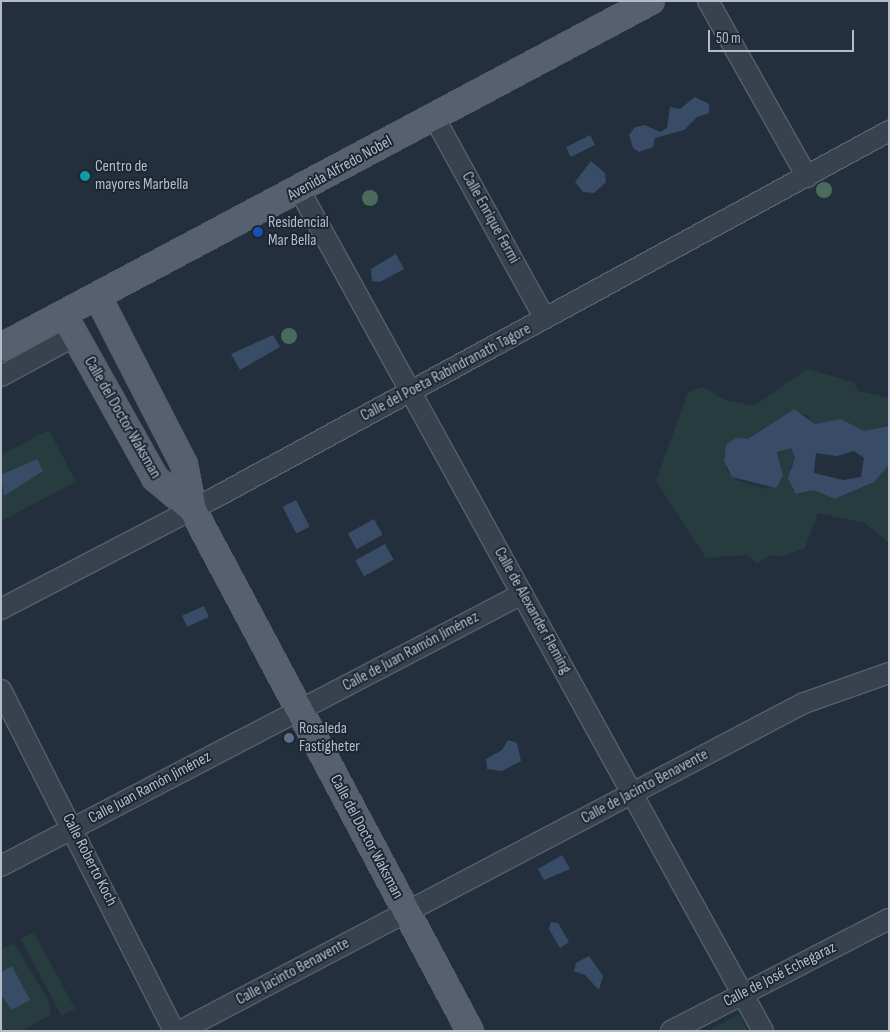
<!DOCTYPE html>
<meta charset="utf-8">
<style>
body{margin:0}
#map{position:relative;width:890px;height:1032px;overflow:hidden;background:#242f3e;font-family:"Sofia Sans Condensed",sans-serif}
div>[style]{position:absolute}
.green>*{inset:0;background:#263c3f;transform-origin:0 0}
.water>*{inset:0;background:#394c67;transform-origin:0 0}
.roads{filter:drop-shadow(1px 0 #565f6c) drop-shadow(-1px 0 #565f6c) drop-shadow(0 1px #565f6c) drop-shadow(0 -1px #565f6c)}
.minor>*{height:20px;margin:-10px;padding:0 10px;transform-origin:10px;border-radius:10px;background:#38414e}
.major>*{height:26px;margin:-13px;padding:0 13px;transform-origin:13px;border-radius:13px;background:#56606e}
.trees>*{width:16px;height:16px;margin:-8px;border-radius:50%;background:#4b6a5d}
.dots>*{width:14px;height:14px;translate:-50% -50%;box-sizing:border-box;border:2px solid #1d2633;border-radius:50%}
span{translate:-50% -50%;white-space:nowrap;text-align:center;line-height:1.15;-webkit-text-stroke:4px #1d2633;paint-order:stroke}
.poi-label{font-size:16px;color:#b4bcc9}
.left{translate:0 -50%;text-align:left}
.street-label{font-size:16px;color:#b4bcc9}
.frame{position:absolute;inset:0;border:2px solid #b4bcc9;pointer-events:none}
.scale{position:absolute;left:708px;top:30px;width:146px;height:22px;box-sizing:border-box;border:2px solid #b4bcc9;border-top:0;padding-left:6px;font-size:15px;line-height:18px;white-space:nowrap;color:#b4bcc9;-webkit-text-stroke:4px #1d2633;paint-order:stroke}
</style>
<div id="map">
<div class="green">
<div style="clip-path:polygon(807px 369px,853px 382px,859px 391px,889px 398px,889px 426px,864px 431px,841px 419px,815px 424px,807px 415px,790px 411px,724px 455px,727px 471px,736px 480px,766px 489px,782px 479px,778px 450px,791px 448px,795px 458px,790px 468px,799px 495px,814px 490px,842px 497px,874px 482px,889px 465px,889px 543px,865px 523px,818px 513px,805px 548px,783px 556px,771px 555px,757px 563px,746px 555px,706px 558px,656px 481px,688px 392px,702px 387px,725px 400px,754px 406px)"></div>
<div style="clip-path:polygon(49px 430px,76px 482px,1px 521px,1px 455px)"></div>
<div style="left:34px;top:932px;width:87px;height:15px;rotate:62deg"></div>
<div style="clip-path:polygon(14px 943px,48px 999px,51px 1015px,21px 1031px,1px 1031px,1px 949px)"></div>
<div style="clip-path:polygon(739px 1014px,748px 1031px,708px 1031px)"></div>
</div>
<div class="water">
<div style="clip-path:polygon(695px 97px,709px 104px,709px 113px,697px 117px,684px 130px,655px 138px,653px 147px,639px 152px,633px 148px,629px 135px,635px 127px,645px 125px,660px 132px,667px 128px,670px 107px,680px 109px)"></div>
<div style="left:590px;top:135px;width:11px;height:27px;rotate:63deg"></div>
<div style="clip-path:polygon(591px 161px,605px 173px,606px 182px,594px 193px,583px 192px,575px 182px)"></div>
<div style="clip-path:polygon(396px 254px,404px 269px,380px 282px,372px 281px,371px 269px)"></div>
<div style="clip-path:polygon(273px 335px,280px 347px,240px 370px,231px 354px)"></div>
<div style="clip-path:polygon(evenodd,794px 409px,815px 424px,841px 419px,864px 431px,889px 426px,889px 465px,874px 482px,835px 499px,814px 490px,796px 494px,788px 478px,795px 458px,791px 448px,777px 452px,783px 476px,776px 488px,732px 477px,724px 461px,726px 445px,736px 438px,748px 439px,794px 409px,854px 451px,864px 458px,861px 477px,843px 480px,814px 473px,816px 453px,837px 456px,854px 451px)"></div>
<div style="clip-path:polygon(37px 459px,43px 471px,4px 496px,1px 475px)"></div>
<div style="left:296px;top:500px;width:30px;height:15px;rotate:63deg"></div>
<div style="left:374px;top:519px;width:18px;height:30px;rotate:61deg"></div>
<div style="left:385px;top:544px;width:18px;height:34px;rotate:61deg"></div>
<div style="left:204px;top:606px;width:12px;height:24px;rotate:66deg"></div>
<div style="clip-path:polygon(508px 740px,517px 743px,521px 761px,502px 771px,487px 769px,486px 759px,502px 750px)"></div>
<div style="clip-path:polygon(562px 855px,570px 869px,544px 880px,538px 869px)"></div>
<div style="clip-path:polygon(551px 922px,558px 923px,569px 942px,560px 948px,549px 929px)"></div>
<div style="clip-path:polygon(589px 956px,603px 976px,599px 990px,585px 975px,574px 971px,576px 963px)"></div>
<div style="clip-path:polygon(12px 966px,30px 1000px,12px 1010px,1px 995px,1px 972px)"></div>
</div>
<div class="roads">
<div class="minor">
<div style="left:708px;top:1px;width:202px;rotate:60.6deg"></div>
<div style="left:434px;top:117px;width:230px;rotate:61.2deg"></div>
<div style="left:300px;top:191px;width:959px;rotate:61.14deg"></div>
<div style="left:1px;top:376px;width:84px;rotate:-28.4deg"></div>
<div style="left:1px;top:609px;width:245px;rotate:-27.5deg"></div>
<div style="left:218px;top:496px;width:764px;rotate:-28.54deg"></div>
<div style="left:1px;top:690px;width:382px;rotate:63.1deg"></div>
<div style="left:1px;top:866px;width:588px;rotate:-27.57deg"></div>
<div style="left:180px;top:1031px;width:705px;rotate:-27.73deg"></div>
<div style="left:804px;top:703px;width:90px;rotate:-19.4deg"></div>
<div style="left:671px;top:1031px;width:245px;rotate:-27.2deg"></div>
</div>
<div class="major">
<div style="left:98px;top:297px;width:188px;rotate:62.8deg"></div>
<div style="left:184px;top:464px;width:47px;rotate:78.9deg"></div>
<div style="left:193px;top:510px;width:590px;rotate:62deg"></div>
<div style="left:63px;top:314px;width:188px;rotate:60.7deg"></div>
<div style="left:155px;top:478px;width:50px;rotate:40.1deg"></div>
<div style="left:1px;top:347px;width:736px;rotate:-28.03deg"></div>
</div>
</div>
<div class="trees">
<div style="left:824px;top:190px"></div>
<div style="left:370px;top:198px"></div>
<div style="left:289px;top:336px"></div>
</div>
<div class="dots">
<div style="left:85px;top:176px;background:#0f9aa8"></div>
<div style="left:258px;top:232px;background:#1a4fb4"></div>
<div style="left:289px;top:738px;background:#5c6f8a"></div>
</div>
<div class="poi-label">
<span class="left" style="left:95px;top:176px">Centro de<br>mayores Marbella</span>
<span class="left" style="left:268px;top:232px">Residencial<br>Mar Bella</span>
<span class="left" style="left:299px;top:738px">Rosaleda<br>Fastigheter</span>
</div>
<div class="street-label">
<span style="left:340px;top:169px;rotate:-29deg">Avenida Alfredo Nobel</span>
<span style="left:490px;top:218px;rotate:61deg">Calle Enrique Fermi</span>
<span style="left:446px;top:373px;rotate:-28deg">Calle del Poeta Rabindranath Tagore</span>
<span style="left:122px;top:418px;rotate:60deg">Calle del Doctor Waksman</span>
<span style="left:532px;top:611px;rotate:61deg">Calle de Alexander Fleming</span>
<span style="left:411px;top:652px;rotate:-28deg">Calle de Juan Ramón Jiménez</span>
<span style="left:645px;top:787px;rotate:-28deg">Calle de Jacinto Benavente</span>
<span style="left:150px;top:788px;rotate:-28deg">Calle Juan Ramón Jiménez</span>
<span style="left:366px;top:837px;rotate:62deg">Calle del Doctor Waksman</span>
<span style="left:89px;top:860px;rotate:63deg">Calle Roberto Koch</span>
<span style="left:293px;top:972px;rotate:-28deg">Calle Jacinto Benavente</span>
<span style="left:780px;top:975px;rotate:-27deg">Calle de José Echegaraz</span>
</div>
<div class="frame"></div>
<div class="scale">50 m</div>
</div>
